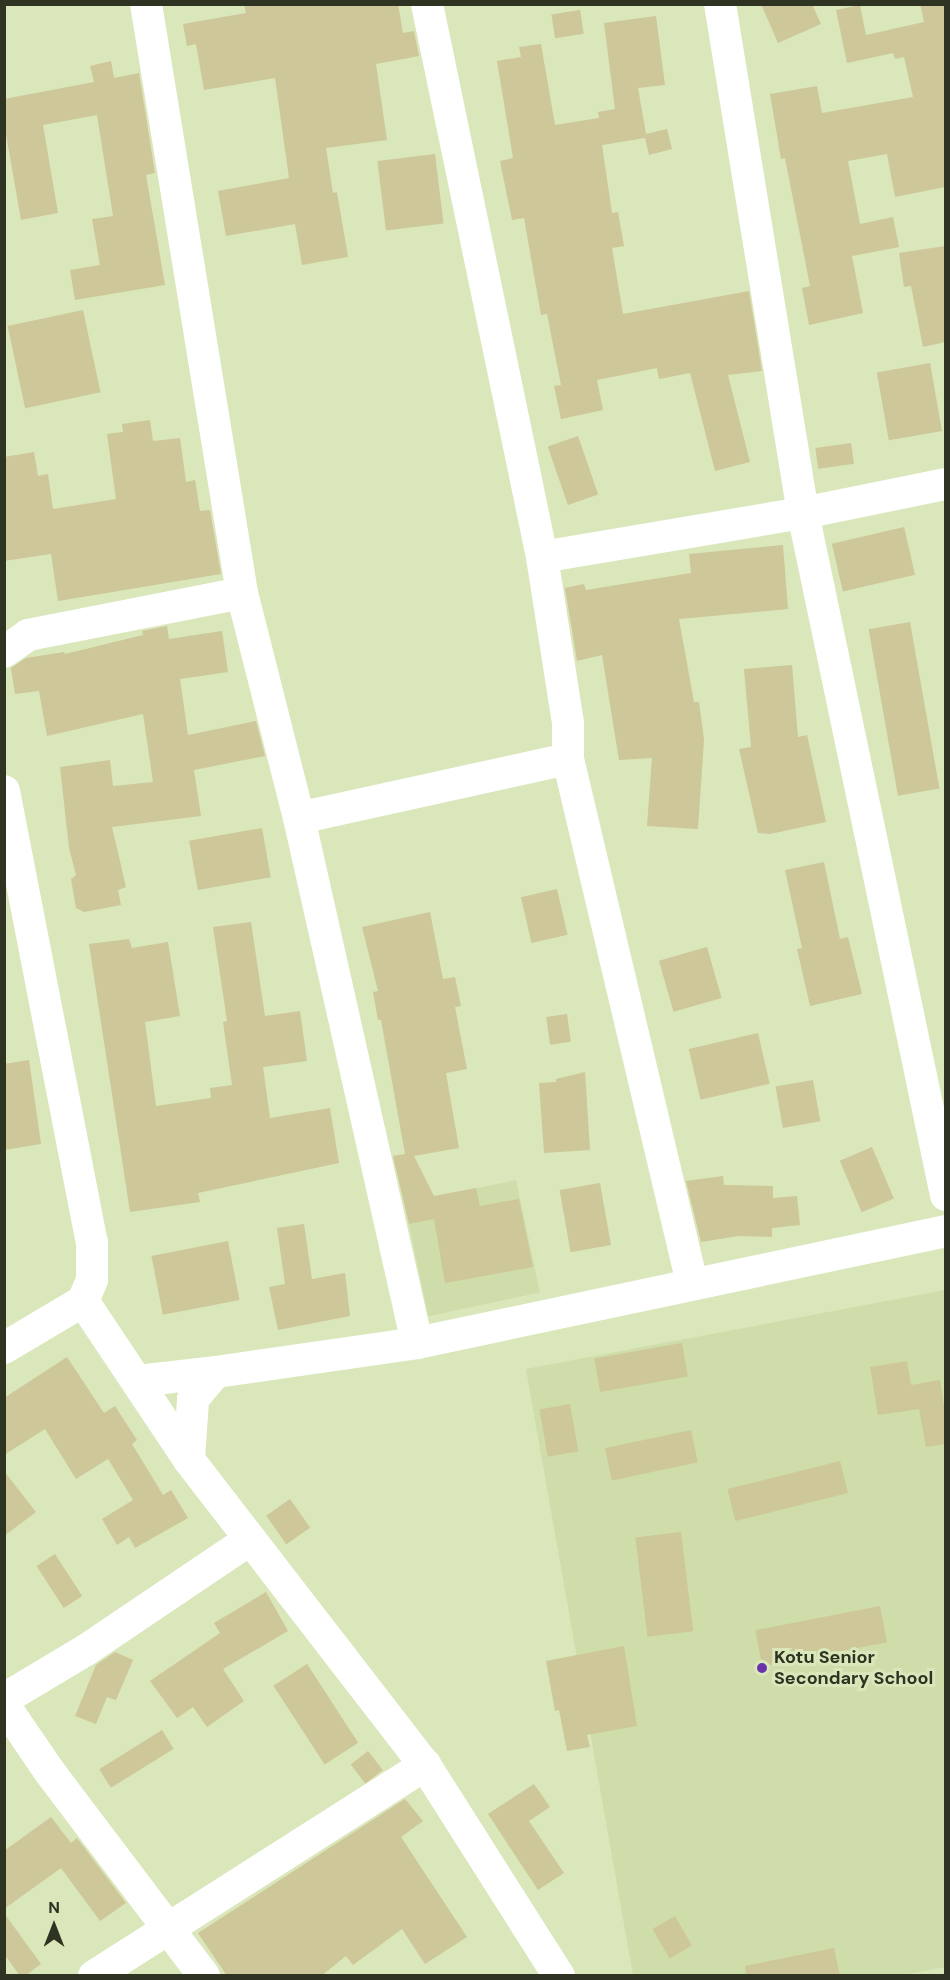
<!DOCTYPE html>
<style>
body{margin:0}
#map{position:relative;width:950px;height:1980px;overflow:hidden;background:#d9e7ba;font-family:"DM Sans",sans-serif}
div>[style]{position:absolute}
.built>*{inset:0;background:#cedda9;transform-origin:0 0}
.building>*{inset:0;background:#cdc79a;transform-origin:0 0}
.minor>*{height:32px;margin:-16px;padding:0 16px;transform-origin:16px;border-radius:16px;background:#fff}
.dots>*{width:16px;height:16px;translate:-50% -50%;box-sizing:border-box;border:3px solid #d9e7ba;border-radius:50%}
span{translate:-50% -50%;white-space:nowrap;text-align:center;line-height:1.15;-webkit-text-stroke:6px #d9e7ba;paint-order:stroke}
.poi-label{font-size:18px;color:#2e3322;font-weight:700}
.left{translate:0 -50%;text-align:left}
.frame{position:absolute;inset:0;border:6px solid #2e3322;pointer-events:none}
.north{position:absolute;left:24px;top:1896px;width:60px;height:60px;-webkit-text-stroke:4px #d9e7ba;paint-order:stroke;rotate:0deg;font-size:16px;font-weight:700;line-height:24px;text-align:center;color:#2e3322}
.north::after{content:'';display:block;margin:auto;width:21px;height:27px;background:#2e3322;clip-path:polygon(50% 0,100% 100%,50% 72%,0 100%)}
</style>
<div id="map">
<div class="built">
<div style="left:516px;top:1180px;width:115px;height:114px;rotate:78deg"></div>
<div style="clip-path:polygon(945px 1290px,945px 1967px,898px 1976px,633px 1975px,526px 1369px)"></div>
</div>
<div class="building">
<div style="clip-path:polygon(244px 4px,398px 4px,403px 33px,414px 31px,419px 56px,376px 64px,387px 140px,326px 148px,333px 193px,337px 192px,348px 257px,302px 265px,295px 224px,226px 236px,218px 191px,289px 178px,275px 78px,204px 90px,196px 44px,187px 46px,183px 24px,246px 13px)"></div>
<div style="clip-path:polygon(761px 4px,812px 4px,821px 24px,778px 43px)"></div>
<div style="clip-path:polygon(920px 4px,945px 4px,945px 187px,895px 197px,887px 154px,848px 161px,860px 224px,893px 217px,899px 247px,852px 256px,863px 313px,809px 325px,802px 288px,810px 286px,785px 158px,781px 159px,770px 94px,817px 86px,822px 113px,913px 97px,904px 57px,895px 59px,893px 53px,847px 63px,836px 10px,860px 5px,866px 35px,924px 22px)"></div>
<div style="left:580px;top:10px;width:24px;height:29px;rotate:81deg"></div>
<div style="clip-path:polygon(656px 16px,665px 85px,638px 88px,646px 134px,667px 129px,672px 149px,649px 155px,645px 138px,602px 145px,612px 213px,618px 212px,624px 246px,612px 248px,623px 314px,749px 291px,762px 371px,728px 375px,750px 462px,715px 471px,690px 373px,659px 379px,657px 368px,597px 380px,603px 410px,561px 419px,554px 386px,561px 385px,547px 314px,541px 315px,524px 218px,512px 220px,500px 161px,513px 158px,497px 61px,521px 57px,519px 47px,541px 44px,555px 125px,599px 118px,598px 112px,615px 109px,604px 23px)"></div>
<div style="clip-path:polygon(111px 61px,114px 78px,139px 73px,155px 173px,146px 175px,165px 285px,75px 300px,70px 270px,100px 265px,92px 219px,113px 216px,97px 115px,43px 125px,58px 213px,21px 220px,4px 123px,4px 99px,94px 82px,90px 66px)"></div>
<div style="left:435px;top:154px;width:70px;height:58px;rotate:83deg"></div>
<div style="clip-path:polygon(945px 246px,945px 342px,923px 347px,911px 286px,904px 287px,899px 253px)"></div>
<div style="left:83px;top:310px;width:84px;height:77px;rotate:78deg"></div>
<div style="left:930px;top:363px;width:69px;height:54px;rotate:80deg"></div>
<div style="clip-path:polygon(150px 420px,153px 441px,180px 438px,186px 482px,195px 480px,200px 511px,210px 510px,221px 574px,58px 601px,51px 554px,4px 561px,4px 457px,34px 452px,38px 476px,48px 474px,53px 509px,116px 499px,107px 434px,123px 432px,122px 424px)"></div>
<div style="left:578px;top:436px;width:62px;height:32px;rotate:71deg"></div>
<div style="left:851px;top:443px;width:21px;height:36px;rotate:82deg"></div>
<div style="left:904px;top:527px;width:49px;height:74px;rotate:77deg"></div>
<div style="clip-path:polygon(783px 545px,788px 609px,679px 619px,694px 702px,699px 702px,704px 740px,698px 829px,647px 826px,652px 758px,619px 760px,602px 655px,577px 661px,565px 588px,584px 584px,586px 590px,691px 573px,689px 554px)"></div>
<div style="left:910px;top:622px;width:169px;height:42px;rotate:80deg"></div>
<div style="clip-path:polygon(167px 626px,169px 639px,222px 631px,228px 672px,180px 679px,188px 735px,256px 721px,265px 756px,194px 770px,201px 816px,112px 827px,126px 887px,118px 890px,121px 905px,84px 912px,76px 908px,71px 879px,76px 875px,69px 848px,60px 767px,110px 760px,113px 786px,153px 782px,143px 714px,47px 736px,39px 691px,15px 694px,11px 668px,26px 658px,64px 652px,65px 654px,143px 635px,142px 631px)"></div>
<div style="clip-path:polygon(792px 665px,798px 737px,807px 735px,826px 822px,770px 834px,758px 833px,739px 749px,751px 747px,744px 669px)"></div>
<div style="left:262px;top:828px;width:50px;height:74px;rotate:80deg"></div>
<div style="clip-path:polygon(824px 862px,840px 939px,848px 937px,862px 994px,810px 1006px,797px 949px,802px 948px,785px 870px)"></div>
<div style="left:557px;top:889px;width:47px;height:37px;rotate:77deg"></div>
<div style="clip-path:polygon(430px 912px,443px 979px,455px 977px,461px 1006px,455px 1007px,467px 1069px,446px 1073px,459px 1148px,414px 1156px,434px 1196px,476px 1188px,480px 1206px,519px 1199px,533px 1267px,445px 1283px,434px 1219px,409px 1224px,393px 1156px,405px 1154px,381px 1020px,378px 1020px,373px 992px,378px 991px,362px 927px)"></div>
<div style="clip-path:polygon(251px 922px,265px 1016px,300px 1011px,307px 1061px,263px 1067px,270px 1118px,330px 1108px,339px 1163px,198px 1193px,200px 1202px,130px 1212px,89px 944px,129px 939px,132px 948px,168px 942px,180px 1016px,145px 1022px,156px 1106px,211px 1098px,210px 1088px,232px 1085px,223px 1022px,227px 1021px,213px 927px)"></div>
<div style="left:707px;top:947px;width:53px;height:50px;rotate:74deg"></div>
<div style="left:567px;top:1014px;width:28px;height:21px;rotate:82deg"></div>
<div style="left:758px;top:1033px;width:52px;height:71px;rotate:77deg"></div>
<div style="clip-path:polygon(29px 1060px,41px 1144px,4px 1150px,4px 1064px)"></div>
<div style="clip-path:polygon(585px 1072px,590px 1150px,544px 1153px,539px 1083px,556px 1082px,556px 1079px)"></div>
<div style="left:813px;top:1080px;width:42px;height:38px;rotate:80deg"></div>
<div style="left:872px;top:1147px;width:56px;height:35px;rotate:67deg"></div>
<div style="clip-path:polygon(723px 1176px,724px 1185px,773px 1186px,773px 1198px,797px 1196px,800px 1225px,772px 1228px,772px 1237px,738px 1236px,701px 1242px,686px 1181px)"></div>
<div style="left:600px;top:1183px;width:63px;height:41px;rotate:80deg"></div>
<div style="clip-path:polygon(304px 1224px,312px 1279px,345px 1273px,350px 1316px,278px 1330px,269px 1287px,285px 1284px,277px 1228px)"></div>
<div style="left:228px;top:1241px;width:60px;height:78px;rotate:79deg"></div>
<div style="left:682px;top:1343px;width:34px;height:89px;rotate:80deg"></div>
<div style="clip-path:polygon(67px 1357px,104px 1413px,115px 1406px,137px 1440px,132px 1444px,163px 1495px,171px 1490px,188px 1518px,135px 1548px,129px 1537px,117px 1545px,102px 1519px,133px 1500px,108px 1459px,76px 1479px,45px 1429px,4px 1455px,4px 1398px)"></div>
<div style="clip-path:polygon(907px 1361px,911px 1385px,940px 1380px,945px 1413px,945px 1444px,926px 1447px,919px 1409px,878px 1415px,870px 1367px)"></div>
<div style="left:570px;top:1404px;width:48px;height:31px;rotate:80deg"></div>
<div style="left:691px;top:1430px;width:33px;height:88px;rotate:78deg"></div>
<div style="left:840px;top:1461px;width:33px;height:116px;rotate:76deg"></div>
<div style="clip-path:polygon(4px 1471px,36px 1512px,4px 1536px)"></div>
<div style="left:290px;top:1499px;width:35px;height:29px;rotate:55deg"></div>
<div style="left:681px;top:1532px;width:100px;height:46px;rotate:83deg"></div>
<div style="left:55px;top:1554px;width:50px;height:22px;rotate:57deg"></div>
<div style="clip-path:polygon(266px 1592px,288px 1631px,223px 1669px,244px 1701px,207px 1727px,193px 1707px,177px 1718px,150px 1681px,220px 1633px,214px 1623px)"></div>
<div style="left:880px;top:1606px;width:37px;height:127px;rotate:79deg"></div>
<div style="clip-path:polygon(624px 1646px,637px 1726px,587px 1735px,590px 1747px,567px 1751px,559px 1710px,555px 1711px,546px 1661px)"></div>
<div style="clip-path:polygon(115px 1652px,133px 1660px,116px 1700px,107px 1697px,96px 1724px,75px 1716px,96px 1665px)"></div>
<div style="left:307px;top:1664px;width:94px;height:40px;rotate:57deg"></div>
<div style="left:162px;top:1730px;width:22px;height:74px;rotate:58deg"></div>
<div style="left:368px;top:1751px;width:24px;height:22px;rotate:52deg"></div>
<div style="clip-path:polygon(534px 1784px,550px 1807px,529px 1821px,564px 1873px,538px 1890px,488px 1814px)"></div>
<div style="clip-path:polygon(405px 1799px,423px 1821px,401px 1837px,467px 1937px,425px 1964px,402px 1929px,353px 1965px,346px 1956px,321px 1976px,227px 1976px,198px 1933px)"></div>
<div style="clip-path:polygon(51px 1817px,71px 1843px,77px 1838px,126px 1903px,100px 1921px,61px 1868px,4px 1909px,4px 1851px)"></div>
<div style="clip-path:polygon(4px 1913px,41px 1964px,25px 1976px,20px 1976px,4px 1954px)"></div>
<div style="left:675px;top:1916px;width:34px;height:26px;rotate:60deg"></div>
<div style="clip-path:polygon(834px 1948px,840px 1976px,746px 1976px,745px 1966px)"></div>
</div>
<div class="minor">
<div style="left:146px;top:4px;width:597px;rotate:80.74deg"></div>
<div style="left:242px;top:593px;width:232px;rotate:75.8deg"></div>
<div style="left:299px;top:818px;width:538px;rotate:77.33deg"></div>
<div style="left:427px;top:4px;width:565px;rotate:78.25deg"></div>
<div style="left:542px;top:557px;width:168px;rotate:81.1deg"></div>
<div style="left:568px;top:723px;width:36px;rotate:90deg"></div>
<div style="left:568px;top:759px;width:538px;rotate:76.69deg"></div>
<div style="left:720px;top:4px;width:516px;rotate:80.74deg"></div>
<div style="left:803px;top:513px;width:697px;rotate:78.16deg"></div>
<div style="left:542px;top:557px;width:265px;rotate:-9.6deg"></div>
<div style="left:803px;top:513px;width:146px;rotate:-11.5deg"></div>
<div style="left:4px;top:652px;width:29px;rotate:-35deg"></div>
<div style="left:28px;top:635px;width:218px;rotate:-11.1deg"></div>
<div style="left:4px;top:791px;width:460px;rotate:79deg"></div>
<div style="left:92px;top:1242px;width:38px;rotate:90deg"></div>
<div style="left:92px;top:1280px;width:23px;rotate:113deg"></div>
<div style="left:83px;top:1301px;width:191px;rotate:56.3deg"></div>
<div style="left:189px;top:1460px;width:386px;rotate:52.3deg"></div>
<div style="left:425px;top:1765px;width:250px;rotate:57.6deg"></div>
<div style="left:299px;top:818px;width:275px;rotate:-12.4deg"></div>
<div style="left:4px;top:1348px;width:92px;rotate:-30.7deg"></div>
<div style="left:138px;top:1381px;width:79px;rotate:-6.6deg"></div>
<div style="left:189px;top:1460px;width:61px;rotate:-86.2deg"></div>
<div style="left:193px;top:1399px;width:35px;rotate:-50deg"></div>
<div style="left:216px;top:1372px;width:203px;rotate:-8.2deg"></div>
<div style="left:417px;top:1343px;width:541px;rotate:-11.95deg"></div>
<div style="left:4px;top:1699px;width:96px;rotate:-30.9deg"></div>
<div style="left:86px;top:1650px;width:197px;rotate:-34deg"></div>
<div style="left:4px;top:1705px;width:80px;rotate:55.7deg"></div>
<div style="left:49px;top:1771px;width:257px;rotate:52.9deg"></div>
<div style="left:94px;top:1976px;width:393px;rotate:-32.5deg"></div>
</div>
<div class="dots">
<div style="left:762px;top:1668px;background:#6a32a8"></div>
</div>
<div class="poi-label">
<span class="left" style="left:774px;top:1668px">Kotu Senior<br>Secondary School</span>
</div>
<div class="frame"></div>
<div class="north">N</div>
</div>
